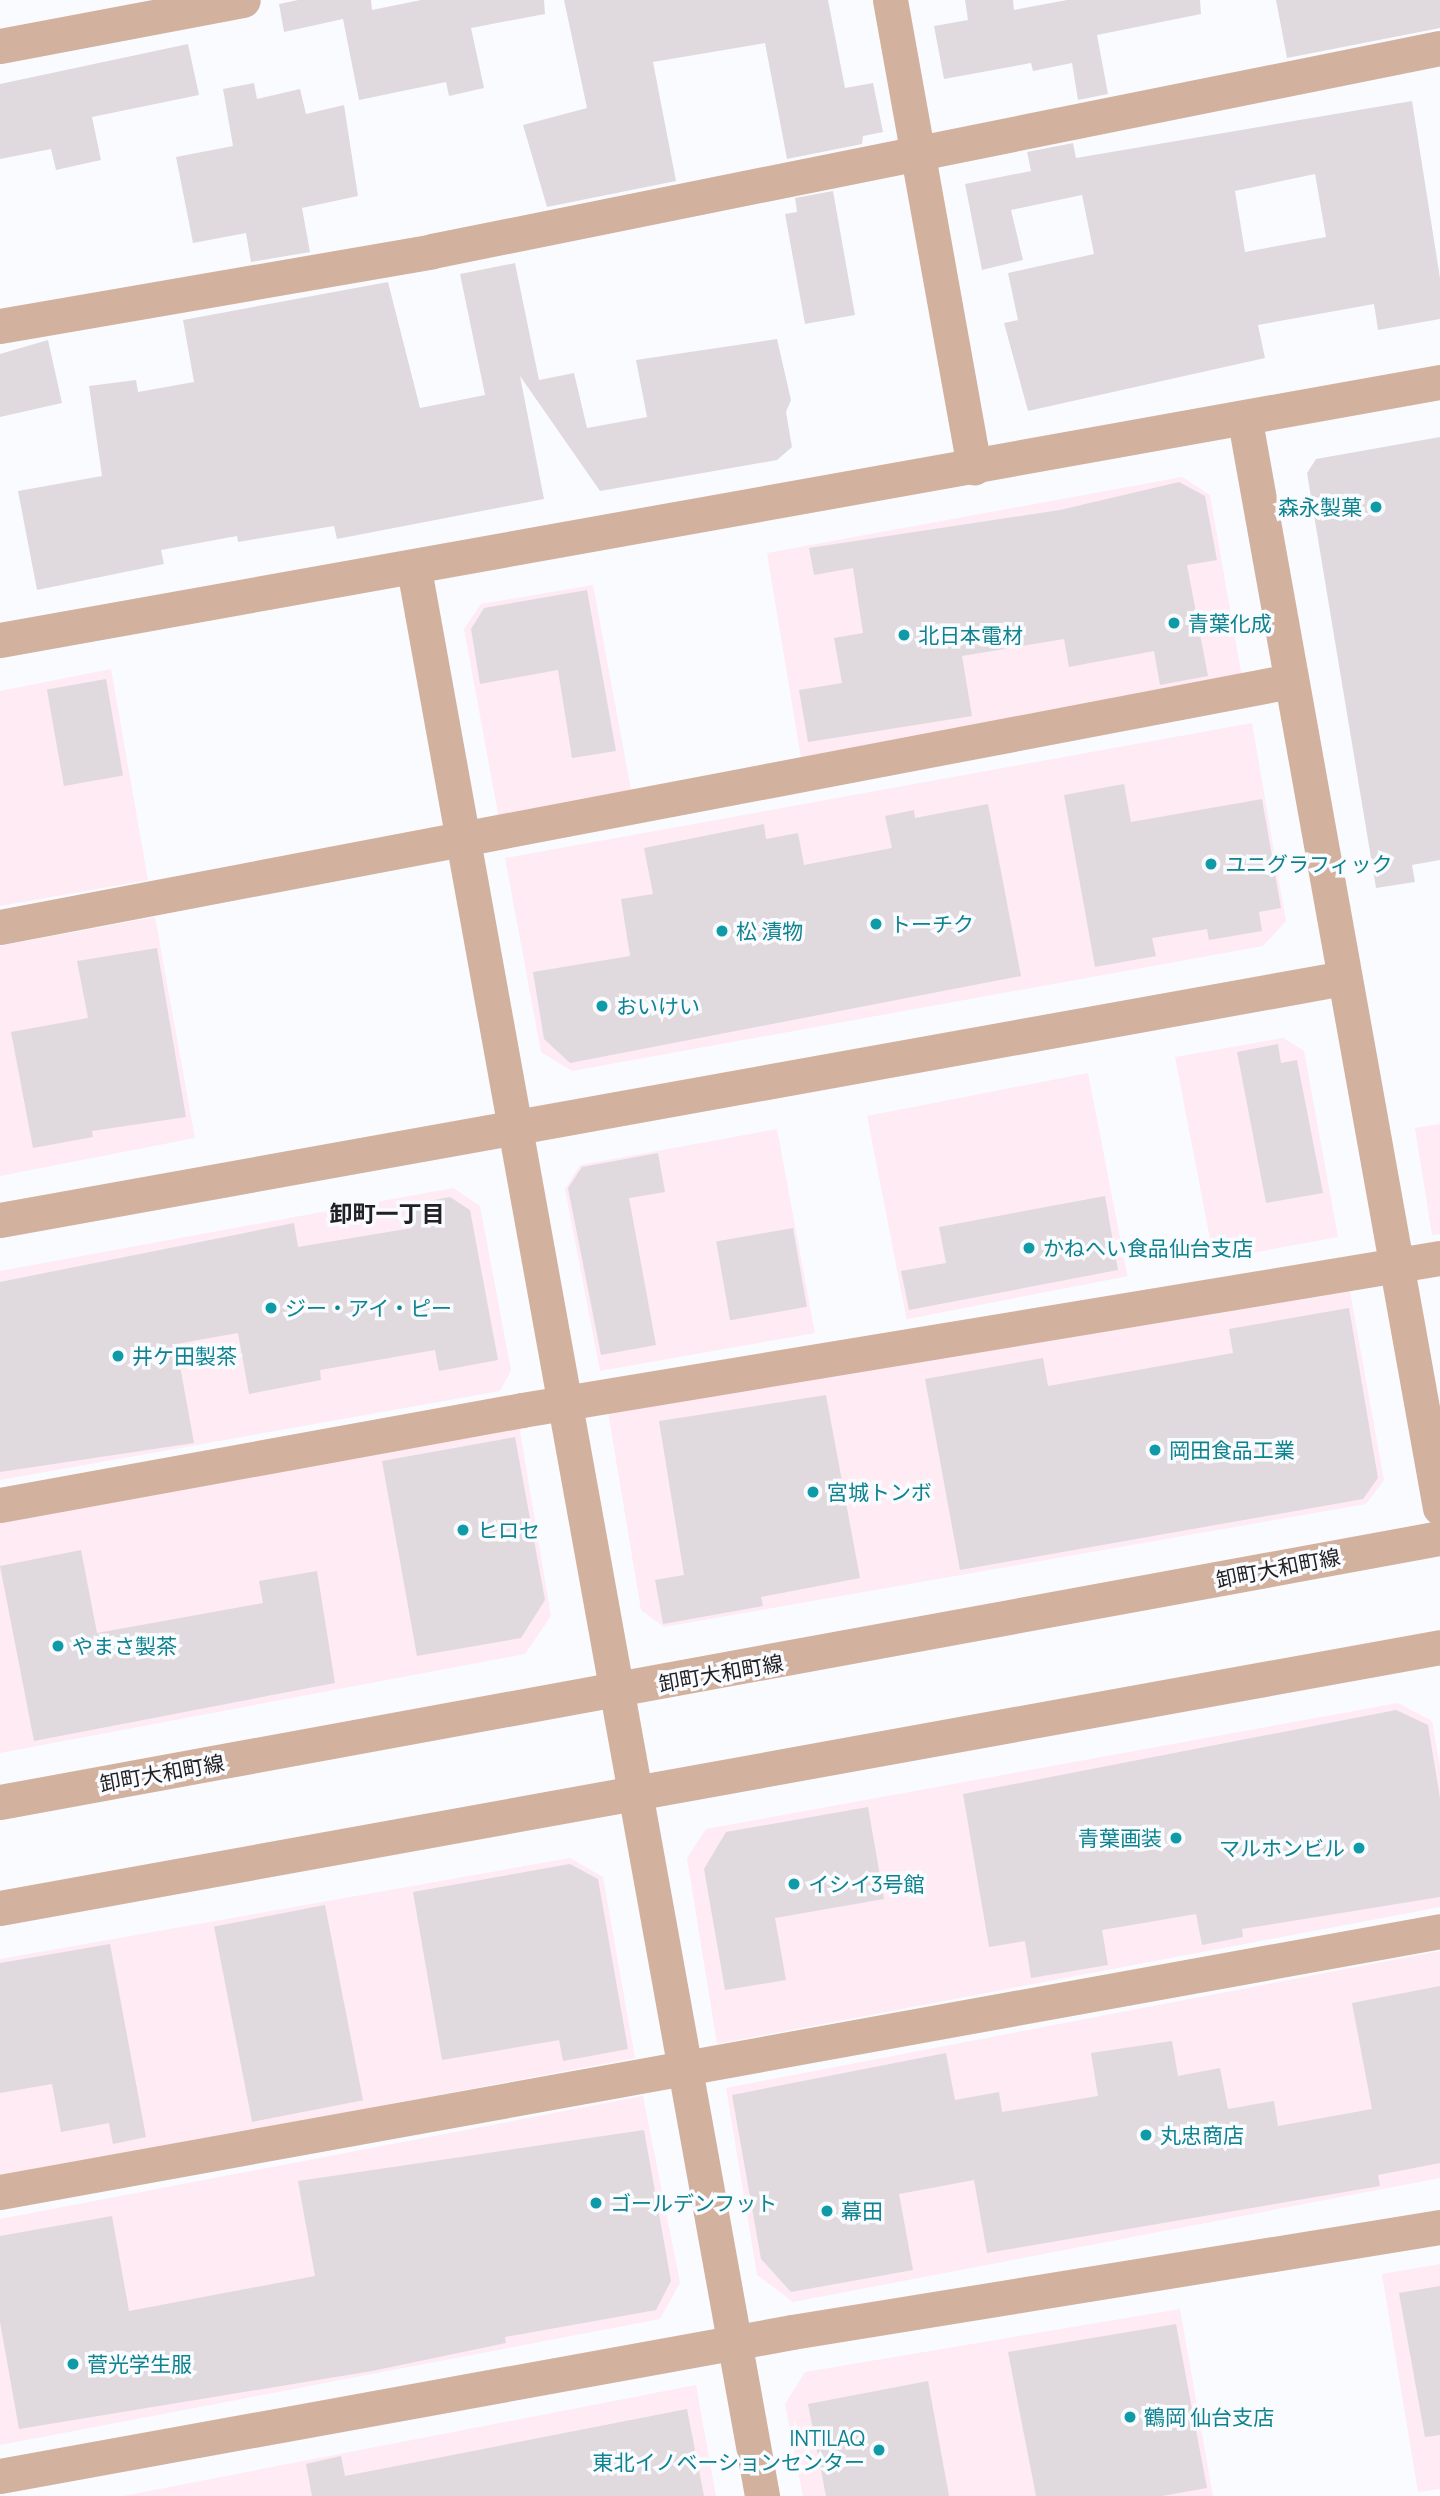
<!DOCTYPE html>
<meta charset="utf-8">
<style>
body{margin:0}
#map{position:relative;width:1440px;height:2496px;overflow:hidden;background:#fafbff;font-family:Manrope,"Noto Sans JP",sans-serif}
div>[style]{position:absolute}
.commercial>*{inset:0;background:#feebf4;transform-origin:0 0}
.building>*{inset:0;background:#e0dade;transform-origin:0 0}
.minor>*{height:35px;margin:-17.5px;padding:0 17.5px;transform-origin:17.5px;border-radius:17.5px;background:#d2b19f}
.dots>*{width:19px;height:19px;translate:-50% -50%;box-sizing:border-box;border:4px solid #fafbff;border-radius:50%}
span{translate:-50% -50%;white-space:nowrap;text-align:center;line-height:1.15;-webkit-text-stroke:7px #fafbff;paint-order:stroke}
.culture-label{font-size:21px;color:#0d838f}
.right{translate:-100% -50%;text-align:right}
.left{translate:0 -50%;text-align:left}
.street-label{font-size:21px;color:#212123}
.neighbourhood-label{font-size:23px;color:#212123;font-weight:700}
</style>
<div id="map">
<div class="commercial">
<div style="clip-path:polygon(1182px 477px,1210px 495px,1243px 683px,802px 764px,767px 553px)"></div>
<div style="clip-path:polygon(593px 585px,632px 795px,499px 819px,464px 629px,481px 604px)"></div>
<div style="clip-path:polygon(111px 669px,148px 880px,0 906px,0 691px)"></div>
<div style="clip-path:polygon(1252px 723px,1286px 921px,1263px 946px,572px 1071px,541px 1052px,505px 858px)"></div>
<div style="clip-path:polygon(155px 917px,195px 1138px,0 1176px,0 946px)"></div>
<div style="clip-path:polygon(1283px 1038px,1304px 1051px,1338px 1237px,1214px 1260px,1175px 1057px)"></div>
<div style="left:1088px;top:1073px;width:207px;height:225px;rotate:79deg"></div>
<div style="clip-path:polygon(1440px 1124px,1440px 1234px,1432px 1235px,1415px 1128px)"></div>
<div style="clip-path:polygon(777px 1129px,815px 1333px,600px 1371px,565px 1189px,580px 1165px)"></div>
<div style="clip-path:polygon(453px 1188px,480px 1206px,511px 1370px,500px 1391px,0 1480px,0 1271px)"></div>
<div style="clip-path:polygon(1349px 1286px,1384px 1480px,1366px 1504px,664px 1627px,641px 1610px,608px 1412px)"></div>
<div style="clip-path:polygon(519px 1425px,551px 1616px,525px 1654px,0 1753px,0 1523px)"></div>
<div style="clip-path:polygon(1398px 1703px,1432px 1721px,1440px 1767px,1440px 1907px,717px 2044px,687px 1858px,706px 1829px)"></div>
<div style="clip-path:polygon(570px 1858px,603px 1877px,635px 2058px,0 2177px,0 1959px)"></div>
<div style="clip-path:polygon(1440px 1951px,1440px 2178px,793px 2302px,757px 2275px,726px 2088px)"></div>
<div style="clip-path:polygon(643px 2096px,680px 2283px,660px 2319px,0 2445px,0 2219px)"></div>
<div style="clip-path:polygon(1440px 2264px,1440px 2489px,1418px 2492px,1382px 2274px)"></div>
<div style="clip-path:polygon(1180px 2309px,1213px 2496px,803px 2496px,785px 2404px,805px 2372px)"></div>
<div style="clip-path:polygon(696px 2385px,716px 2496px,123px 2496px)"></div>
</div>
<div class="building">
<div style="clip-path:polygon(298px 0,371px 0,372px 10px,421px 0,544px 0,545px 14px,471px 28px,484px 88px,449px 96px,446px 82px,359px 100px,343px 19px,284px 32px,279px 4px)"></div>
<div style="clip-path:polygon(564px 0,828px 0,845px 88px,873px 83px,883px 132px,863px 136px,862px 144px,787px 159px,765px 43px,653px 62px,676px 181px,547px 207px,523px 125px,587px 108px)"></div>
<div style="clip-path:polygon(965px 0,1013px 0,1014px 10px,1067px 0,1200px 0,1201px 14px,1097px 35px,1108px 94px,1078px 100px,1072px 63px,1033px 71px,1031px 63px,944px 79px,934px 26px,968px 20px)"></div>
<div style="clip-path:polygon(1276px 0,1440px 0,1440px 28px,1287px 58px)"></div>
<div style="clip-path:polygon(188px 44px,199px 95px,92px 117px,101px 160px,56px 170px,51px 149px,0 159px,0 84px)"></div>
<div style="clip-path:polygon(254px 83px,257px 99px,300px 89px,306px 114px,344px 105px,358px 196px,302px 208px,310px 252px,251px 262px,246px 233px,193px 243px,176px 157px,233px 146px,223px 89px)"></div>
<div style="clip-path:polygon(evenodd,1412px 101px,1440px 278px,1440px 319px,1378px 330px,1374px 304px,1258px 325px,1265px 358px,1028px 411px,1004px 323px,1018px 320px,1008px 273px,1094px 254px,1082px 195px,1011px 210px,1023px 260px,982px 270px,965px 184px,1031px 171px,1027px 152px,1073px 143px,1076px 158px,1412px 101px,1315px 174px,1326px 237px,1245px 252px,1235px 191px,1315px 174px)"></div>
<div style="clip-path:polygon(833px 191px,855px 315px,805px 324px,785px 214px,797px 212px,795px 198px)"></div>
<div style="clip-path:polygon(515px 263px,539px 380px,574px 373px,587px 428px,647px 417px,636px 360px,777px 339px,791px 400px,786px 412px,792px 447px,777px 460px,600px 491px,520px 376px,544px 499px,337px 539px,334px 526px,238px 542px,237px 536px,161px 550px,164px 564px,37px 590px,18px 491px,102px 476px,89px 386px,136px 380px,138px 392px,194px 382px,183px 320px,388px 282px,420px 408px,485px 395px,460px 274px)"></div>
<div style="clip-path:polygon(48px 340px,62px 403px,0 417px,0 354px)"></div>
<div style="clip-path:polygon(1440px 437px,1440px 860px,1412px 865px,1415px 882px,1376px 888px,1307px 473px,1316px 459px)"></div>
<div style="clip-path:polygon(1179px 482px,1205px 496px,1217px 560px,1187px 565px,1208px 676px,1160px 685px,1154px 651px,1069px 667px,1064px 639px,962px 656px,972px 716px,808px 742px,799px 690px,842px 683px,834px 638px,863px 633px,853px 568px,814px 575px,809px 548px,1060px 510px)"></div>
<div style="clip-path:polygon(587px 590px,616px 751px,572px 758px,558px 670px,480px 684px,471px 629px,484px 608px)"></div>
<div style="left:106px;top:679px;width:98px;height:60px;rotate:80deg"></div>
<div style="clip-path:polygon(1124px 784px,1131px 822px,1262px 799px,1281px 908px,1259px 912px,1262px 931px,1209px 940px,1207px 929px,1152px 938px,1156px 956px,1095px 967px,1064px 795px)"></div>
<div style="clip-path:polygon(988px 804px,1021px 976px,570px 1063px,544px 1039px,533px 972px,630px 956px,621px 899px,653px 894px,644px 848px,764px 824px,766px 839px,798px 833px,804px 865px,892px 848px,885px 816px,914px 810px,915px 818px)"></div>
<div style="clip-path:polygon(157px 948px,186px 1117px,92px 1131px,93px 1137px,33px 1148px,11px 1032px,88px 1018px,77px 961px)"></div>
<div style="clip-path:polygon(1278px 1044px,1281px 1063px,1297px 1060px,1323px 1193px,1266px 1203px,1237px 1052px)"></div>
<div style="clip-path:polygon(658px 1153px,665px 1192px,629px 1198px,656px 1345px,601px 1355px,568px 1188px,582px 1167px)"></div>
<div style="clip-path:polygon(1105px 1196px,1118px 1270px,909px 1310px,901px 1271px,946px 1263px,939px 1227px)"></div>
<div style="clip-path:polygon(450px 1197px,470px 1210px,498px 1360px,439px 1371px,435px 1350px,320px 1370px,321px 1380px,249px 1394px,238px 1333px,176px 1344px,194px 1443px,0 1472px,0 1282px,294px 1223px,298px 1247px,412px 1228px,408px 1205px)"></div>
<div style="left:793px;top:1228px;width:80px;height:78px;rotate:80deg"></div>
<div style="clip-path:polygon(1349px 1308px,1378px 1478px,1363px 1499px,960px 1570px,925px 1379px,1043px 1358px,1048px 1386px,1233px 1353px,1229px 1329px)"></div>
<div style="clip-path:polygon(826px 1395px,860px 1578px,761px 1597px,763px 1606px,663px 1624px,655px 1580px,684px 1575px,659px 1421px)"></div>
<div style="clip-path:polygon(515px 1437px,545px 1600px,521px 1638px,417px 1656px,382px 1461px)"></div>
<div style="clip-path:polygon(81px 1550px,97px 1633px,263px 1603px,259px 1581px,317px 1571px,335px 1683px,34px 1741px,0 1566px)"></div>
<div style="clip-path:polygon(1396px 1710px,1428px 1725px,1440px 1798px,1440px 1897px,1242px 1929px,1243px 1937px,1202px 1945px,1196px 1914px,1102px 1930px,1108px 1965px,1031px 1978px,1025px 1941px,989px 1947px,963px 1794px)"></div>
<div style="clip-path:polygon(868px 1807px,884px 1899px,775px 1918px,786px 1980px,725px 1990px,704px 1869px,726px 1832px)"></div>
<div style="clip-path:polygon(570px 1864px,598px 1879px,628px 2049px,563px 2061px,559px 2040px,442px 2060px,413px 1892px)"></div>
<div style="left:325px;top:1905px;width:199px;height:113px;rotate:79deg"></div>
<div style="clip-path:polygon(110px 1944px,146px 2137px,113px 2144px,109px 2123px,61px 2132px,52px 2084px,0 2093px,0 1963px)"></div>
<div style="clip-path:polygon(1440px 1986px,1440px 2163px,1378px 2175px,1380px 2186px,987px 2253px,974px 2180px,899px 2194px,913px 2270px,791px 2292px,761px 2259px,732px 2095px,946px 2053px,955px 2100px,999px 2092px,1002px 2112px,1098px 2096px,1091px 2053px,1172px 2041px,1178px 2076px,1220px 2068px,1228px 2109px,1274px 2101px,1278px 2126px,1372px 2109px,1352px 2003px)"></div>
<div style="clip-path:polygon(644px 2130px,671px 2281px,656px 2310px,505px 2337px,506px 2343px,372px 2371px,19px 2429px,0 2322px,0 2236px,112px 2216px,129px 2311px,315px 2276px,298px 2181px)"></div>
<div style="clip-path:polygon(1440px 2286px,1440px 2435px,1425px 2437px,1399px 2293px)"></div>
<div style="clip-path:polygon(1176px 2324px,1207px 2488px,1162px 2496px,1036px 2496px,1008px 2352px)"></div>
<div style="clip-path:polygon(928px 2381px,949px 2496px,826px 2496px,808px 2404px)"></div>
<div style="clip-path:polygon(687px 2409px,704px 2496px,312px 2496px,306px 2464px,341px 2456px,345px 2476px)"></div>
</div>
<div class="minor">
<div style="left:890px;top:0;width:475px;rotate:79.8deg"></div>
<div style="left:0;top:46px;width:247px;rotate:-10.7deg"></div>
<div style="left:0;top:326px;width:438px;rotate:-9.8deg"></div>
<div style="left:432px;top:251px;width:1028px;rotate:-11.39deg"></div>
<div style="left:1245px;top:421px;width:1104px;rotate:79.83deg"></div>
<div style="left:414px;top:569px;width:1958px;rotate:79.76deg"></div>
<div style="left:0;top:640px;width:1463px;rotate:-10.16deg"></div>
<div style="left:0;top:927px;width:1314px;rotate:-10.79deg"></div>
<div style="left:0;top:1220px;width:1366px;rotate:-10.21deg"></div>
<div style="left:0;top:1505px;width:531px;rotate:-10.31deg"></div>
<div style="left:522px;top:1410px;width:930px;rotate:-9.4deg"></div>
<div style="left:0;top:1802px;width:1464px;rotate:-10.39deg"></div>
<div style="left:0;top:1908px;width:1463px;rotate:-10.27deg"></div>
<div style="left:0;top:2192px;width:1463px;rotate:-10.27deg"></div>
<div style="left:0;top:2476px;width:805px;rotate:-10.3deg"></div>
<div style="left:792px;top:2332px;width:656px;rotate:-9.2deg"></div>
</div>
<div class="dots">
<div style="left:1376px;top:507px;background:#0f9aa8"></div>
<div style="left:1174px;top:623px;background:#0f9aa8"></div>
<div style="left:904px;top:635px;background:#0f9aa8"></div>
<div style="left:1211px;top:864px;background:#0f9aa8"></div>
<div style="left:876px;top:924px;background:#0f9aa8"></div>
<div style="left:722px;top:931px;background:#0f9aa8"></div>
<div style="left:602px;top:1006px;background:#0f9aa8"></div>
<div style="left:1029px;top:1248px;background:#0f9aa8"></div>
<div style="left:271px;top:1308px;background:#0f9aa8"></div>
<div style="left:118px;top:1356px;background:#0f9aa8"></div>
<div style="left:1155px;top:1450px;background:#0f9aa8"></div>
<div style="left:813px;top:1492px;background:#0f9aa8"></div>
<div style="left:463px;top:1530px;background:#0f9aa8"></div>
<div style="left:58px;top:1646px;background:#0f9aa8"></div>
<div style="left:1176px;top:1838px;background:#0f9aa8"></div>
<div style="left:1359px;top:1848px;background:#0f9aa8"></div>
<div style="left:794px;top:1884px;background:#0f9aa8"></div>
<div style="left:1146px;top:2135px;background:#0f9aa8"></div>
<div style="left:596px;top:2203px;background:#0f9aa8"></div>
<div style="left:827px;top:2211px;background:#0f9aa8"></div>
<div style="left:73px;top:2364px;background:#0f9aa8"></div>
<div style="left:1130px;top:2417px;background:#0f9aa8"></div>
<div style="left:879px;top:2450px;background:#0f9aa8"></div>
</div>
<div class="culture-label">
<span class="right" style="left:1362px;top:507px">森永製菓</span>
<span class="left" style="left:1188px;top:623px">青葉化成</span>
<span class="left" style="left:918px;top:635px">北日本電材</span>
<span class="left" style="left:1225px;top:864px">ユニグラフィック</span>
<span class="left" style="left:890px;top:924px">トーチク</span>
<span class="left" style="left:736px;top:931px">松 漬物</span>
<span class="left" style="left:616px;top:1006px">おいけい</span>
<span class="left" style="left:1043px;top:1248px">かねへい食品仙台支店</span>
<span class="left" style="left:285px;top:1308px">ジー・アイ・ピー</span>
<span class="left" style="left:132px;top:1356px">井ケ田製茶</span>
<span class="left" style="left:1169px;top:1450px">岡田食品工業</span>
<span class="left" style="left:827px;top:1492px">宮城トンボ</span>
<span class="left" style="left:477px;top:1530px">ヒロセ</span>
<span class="left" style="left:72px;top:1646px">やまさ製茶</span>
<span class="right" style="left:1162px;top:1838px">青葉画装</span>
<span class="right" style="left:1345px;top:1848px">マルホンビル</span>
<span class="left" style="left:808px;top:1884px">イシイ3号館</span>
<span class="left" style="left:1160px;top:2135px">丸忠商店</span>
<span class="left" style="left:610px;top:2203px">ゴールデンフット</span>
<span class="left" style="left:841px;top:2211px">幕田</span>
<span class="left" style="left:87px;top:2364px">菅光学生服</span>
<span class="left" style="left:1144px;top:2417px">鶴岡 仙台支店</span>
<span class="right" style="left:865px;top:2450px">INTILAQ<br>東北イノベーションセンター</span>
</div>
<div class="street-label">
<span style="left:1278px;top:1568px;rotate:-11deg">卸町大和町線</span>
<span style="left:721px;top:1673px;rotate:-10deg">卸町大和町線</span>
<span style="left:162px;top:1773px;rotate:-10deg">卸町大和町線</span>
</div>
<div class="neighbourhood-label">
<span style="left:387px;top:1213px">卸町一丁目</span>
</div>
</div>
